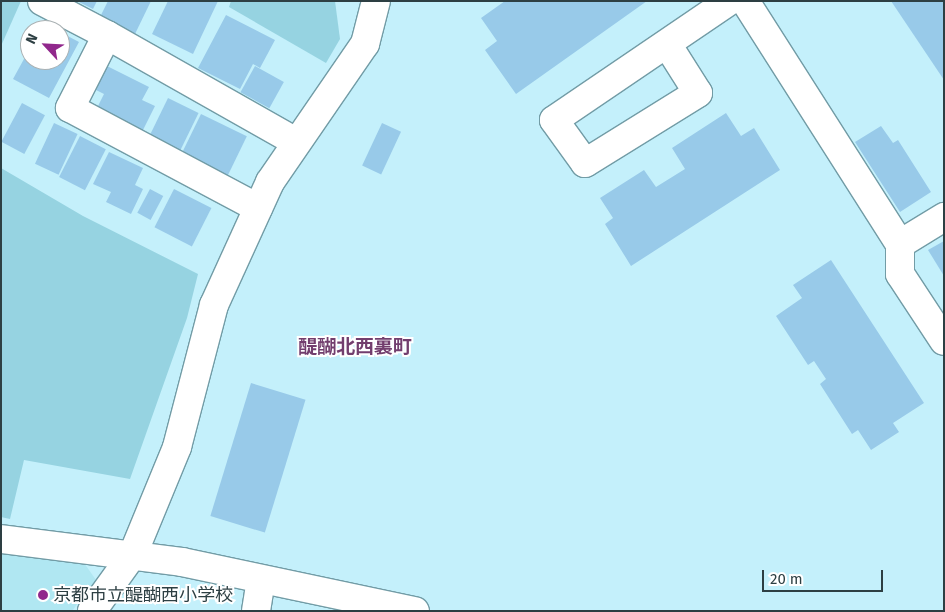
<!DOCTYPE html>
<meta charset="utf-8">
<style>
body{margin:0}
#map{position:relative;width:945px;height:612px;overflow:hidden;background:#c4f0fb;font-family:"Fira Sans","Noto Sans JP",sans-serif}
div>[style]{position:absolute}
.built>*{inset:0;background:#b0e7f2}
.green>*{inset:0;background:#96d3e1}
.building>*{inset:0;background:#98cae9;transform-origin:0 0}
.roads{filter:drop-shadow(1px 0 #729ca6) drop-shadow(-1px 0 #729ca6) drop-shadow(0 1px #729ca6) drop-shadow(0 -1px #729ca6)}
.minor>*{height:28px;margin:-14px;padding:0 14px;transform-origin:14px;border-radius:14px;background:#fff}
.dots>*{width:14px;height:14px;translate:-50% -50%;box-sizing:border-box;border:2px solid #fff;border-radius:50%}
span{translate:-50% -50%;white-space:nowrap;text-align:center;line-height:1.15;-webkit-text-stroke:4px #fff;paint-order:stroke}
.poi-label{font-size:18px;color:#2d3f43}
.left{translate:0 -50%;text-align:left}
.neighbourhood-label{font-size:19px;color:#723e6e;font-weight:700}
.frame{position:absolute;inset:0;border:2px solid #2d3f43;pointer-events:none}
.north{position:absolute;left:20px;top:20px;width:50px;height:50px;box-sizing:border-box;background:#fff;border:1px solid #abb2b4;border-radius:50%;rotate:295deg;font-size:14px;font-weight:700;line-height:20px;text-align:center;color:#2d3f43}
.north::after{content:'';display:block;margin:auto;width:18px;height:22px;background:#91288c;clip-path:polygon(50% 0,100% 100%,50% 72%,0 100%)}
.scale{position:absolute;left:762px;top:570px;width:121px;height:22px;box-sizing:border-box;border:2px solid #2d3f43;border-top:0;padding-left:6px;font-size:15px;line-height:18px;white-space:nowrap;color:#2d3f43;-webkit-text-stroke:4px #fff;paint-order:stroke}
</style>
<div id="map">
<div class="built">
<div style="clip-path:polygon(1px 553px,82px 560px,96px 580px,72px 611px,1px 611px)"></div>
</div>
<div class="green">
<div style="clip-path:polygon(1px 1px,21px 1px,1px 46px)"></div>
<div style="clip-path:polygon(231px 1px,335px 1px,340px 39px,326px 63px,229px 7px)"></div>
<div style="clip-path:polygon(1px 168px,83px 216px,198px 274px,187px 318px,130px 479px,24px 460px,10px 519px,1px 517px)"></div>
</div>
<div class="building">
<div style="clip-path:polygon(77px 1px,97px 1px,93px 9px)"></div>
<div style="clip-path:polygon(108px 1px,151px 1px,135px 34px,100px 17px)"></div>
<div style="clip-path:polygon(168px 1px,218px 1px,193px 54px,152px 34px)"></div>
<div style="clip-path:polygon(505px 1px,647px 1px,516px 94px,485px 50px,497px 41px,481px 18px)"></div>
<div style="clip-path:polygon(891px 1px,944px 1px,944px 80px)"></div>
<div style="clip-path:polygon(226px 15px,275px 40px,260px 68px,253px 64px,240px 89px,198px 68px)"></div>
<div style="clip-path:polygon(43px 23px,57px 30px,39px 30px)"></div>
<div style="clip-path:polygon(60px 32px,79px 42px,49px 98px,13px 79px,30px 48px,30px 60px,60px 60px)"></div>
<div style="clip-path:polygon(107px 66px,149px 87px,142px 100px,155px 106px,142px 132px,96px 110px,104px 94px,96px 90px)"></div>
<div style="left:255px;top:66px;width:33px;height:30px;rotate:29deg"></div>
<div style="left:168px;top:98px;width:34px;height:44px;rotate:26deg"></div>
<div style="left:22px;top:103px;width:26px;height:44px;rotate:28deg"></div>
<div style="clip-path:polygon(726px 113px,741px 136px,754px 128px,780px 170px,631px 266px,605px 224px,613px 218px,600px 198px,644px 170px,656px 187px,685px 169px,672px 148px)"></div>
<div style="left:201px;top:114px;width:51px;height:44px;rotate:26deg"></div>
<div style="left:54px;top:123px;width:26px;height:45px;rotate:25deg"></div>
<div style="left:382px;top:123px;width:21px;height:47px;rotate:25deg"></div>
<div style="clip-path:polygon(881px 126px,893px 143px,898px 140px,931px 192px,900px 212px,855px 142px)"></div>
<div style="left:80px;top:136px;width:29px;height:46px;rotate:27deg"></div>
<div style="clip-path:polygon(109px 152px,143px 168px,135px 185px,143px 189px,131px 214px,106px 202px,111px 192px,93px 184px)"></div>
<div style="left:150px;top:189px;width:15px;height:27px;rotate:28deg"></div>
<div style="left:174px;top:189px;width:42px;height:43px;rotate:27deg"></div>
<div style="clip-path:polygon(944px 241px,944px 276px,928px 250px)"></div>
<div style="clip-path:polygon(831px 260px,924px 403px,893px 423px,899px 432px,871px 450px,858px 430px,852px 434px,820px 384px,826px 379px,814px 361px,808px 365px,776px 316px,802px 298px,793px 285px)"></div>
<div style="left:251px;top:383px;width:57px;height:139px;rotate:17deg"></div>
</div>
<div class="roads">
<div class="minor">
<div style="left:42px;top:1px;width:73px;rotate:27.6deg"></div>
<div style="left:107px;top:35px;width:82px;rotate:116.9deg"></div>
<div style="left:70px;top:108px;width:213px;rotate:28deg"></div>
<div style="left:745px;top:1px;width:288px;rotate:57.5deg"></div>
<div style="left:900px;top:244px;width:30px;rotate:90deg"></div>
<div style="left:900px;top:274px;width:80px;rotate:56.7deg"></div>
<div style="left:107px;top:35px;width:217px;rotate:29.5deg"></div>
<div style="left:667px;top:44px;width:58px;rotate:57.7deg"></div>
<div style="left:698px;top:93px;width:133px;rotate:148.2deg"></div>
<div style="left:585px;top:163px;width:53px;rotate:-125.8deg"></div>
<div style="left:554px;top:120px;width:212px;rotate:-34.2deg"></div>
<div style="left:900px;top:244px;width:52px;rotate:-31.5deg"></div>
<div style="left:1px;top:539px;width:182px;rotate:7.2deg"></div>
<div style="left:182px;top:562px;width:238px;rotate:11.9deg"></div>
<div style="left:92px;top:611px;width:70px;rotate:-54.3deg"></div>
<div style="left:133px;top:554px;width:116px;rotate:-67.6deg"></div>
<div style="left:177px;top:447px;width:147px;rotate:-75.4deg"></div>
<div style="left:214px;top:305px;width:135px;rotate:-65.5deg"></div>
<div style="left:270px;top:182px;width:168px;rotate:-55.5deg"></div>
<div style="left:365px;top:44px;width:44px;rotate:-75.7deg"></div>
<div style="left:256px;top:611px;width:31px;rotate:-81deg"></div>
</div>
</div>
<div class="dots">
<div style="left:43px;top:595px;background:#91288c"></div>
</div>
<div class="poi-label">
<span class="left" style="left:53px;top:595px">京都市立醍醐西小学校</span>
</div>
<div class="neighbourhood-label">
<span style="left:355px;top:347px">醍醐北西裏町</span>
</div>
<div class="frame"></div>
<div class="north">N</div>
<div class="scale">20 m</div>
</div>
